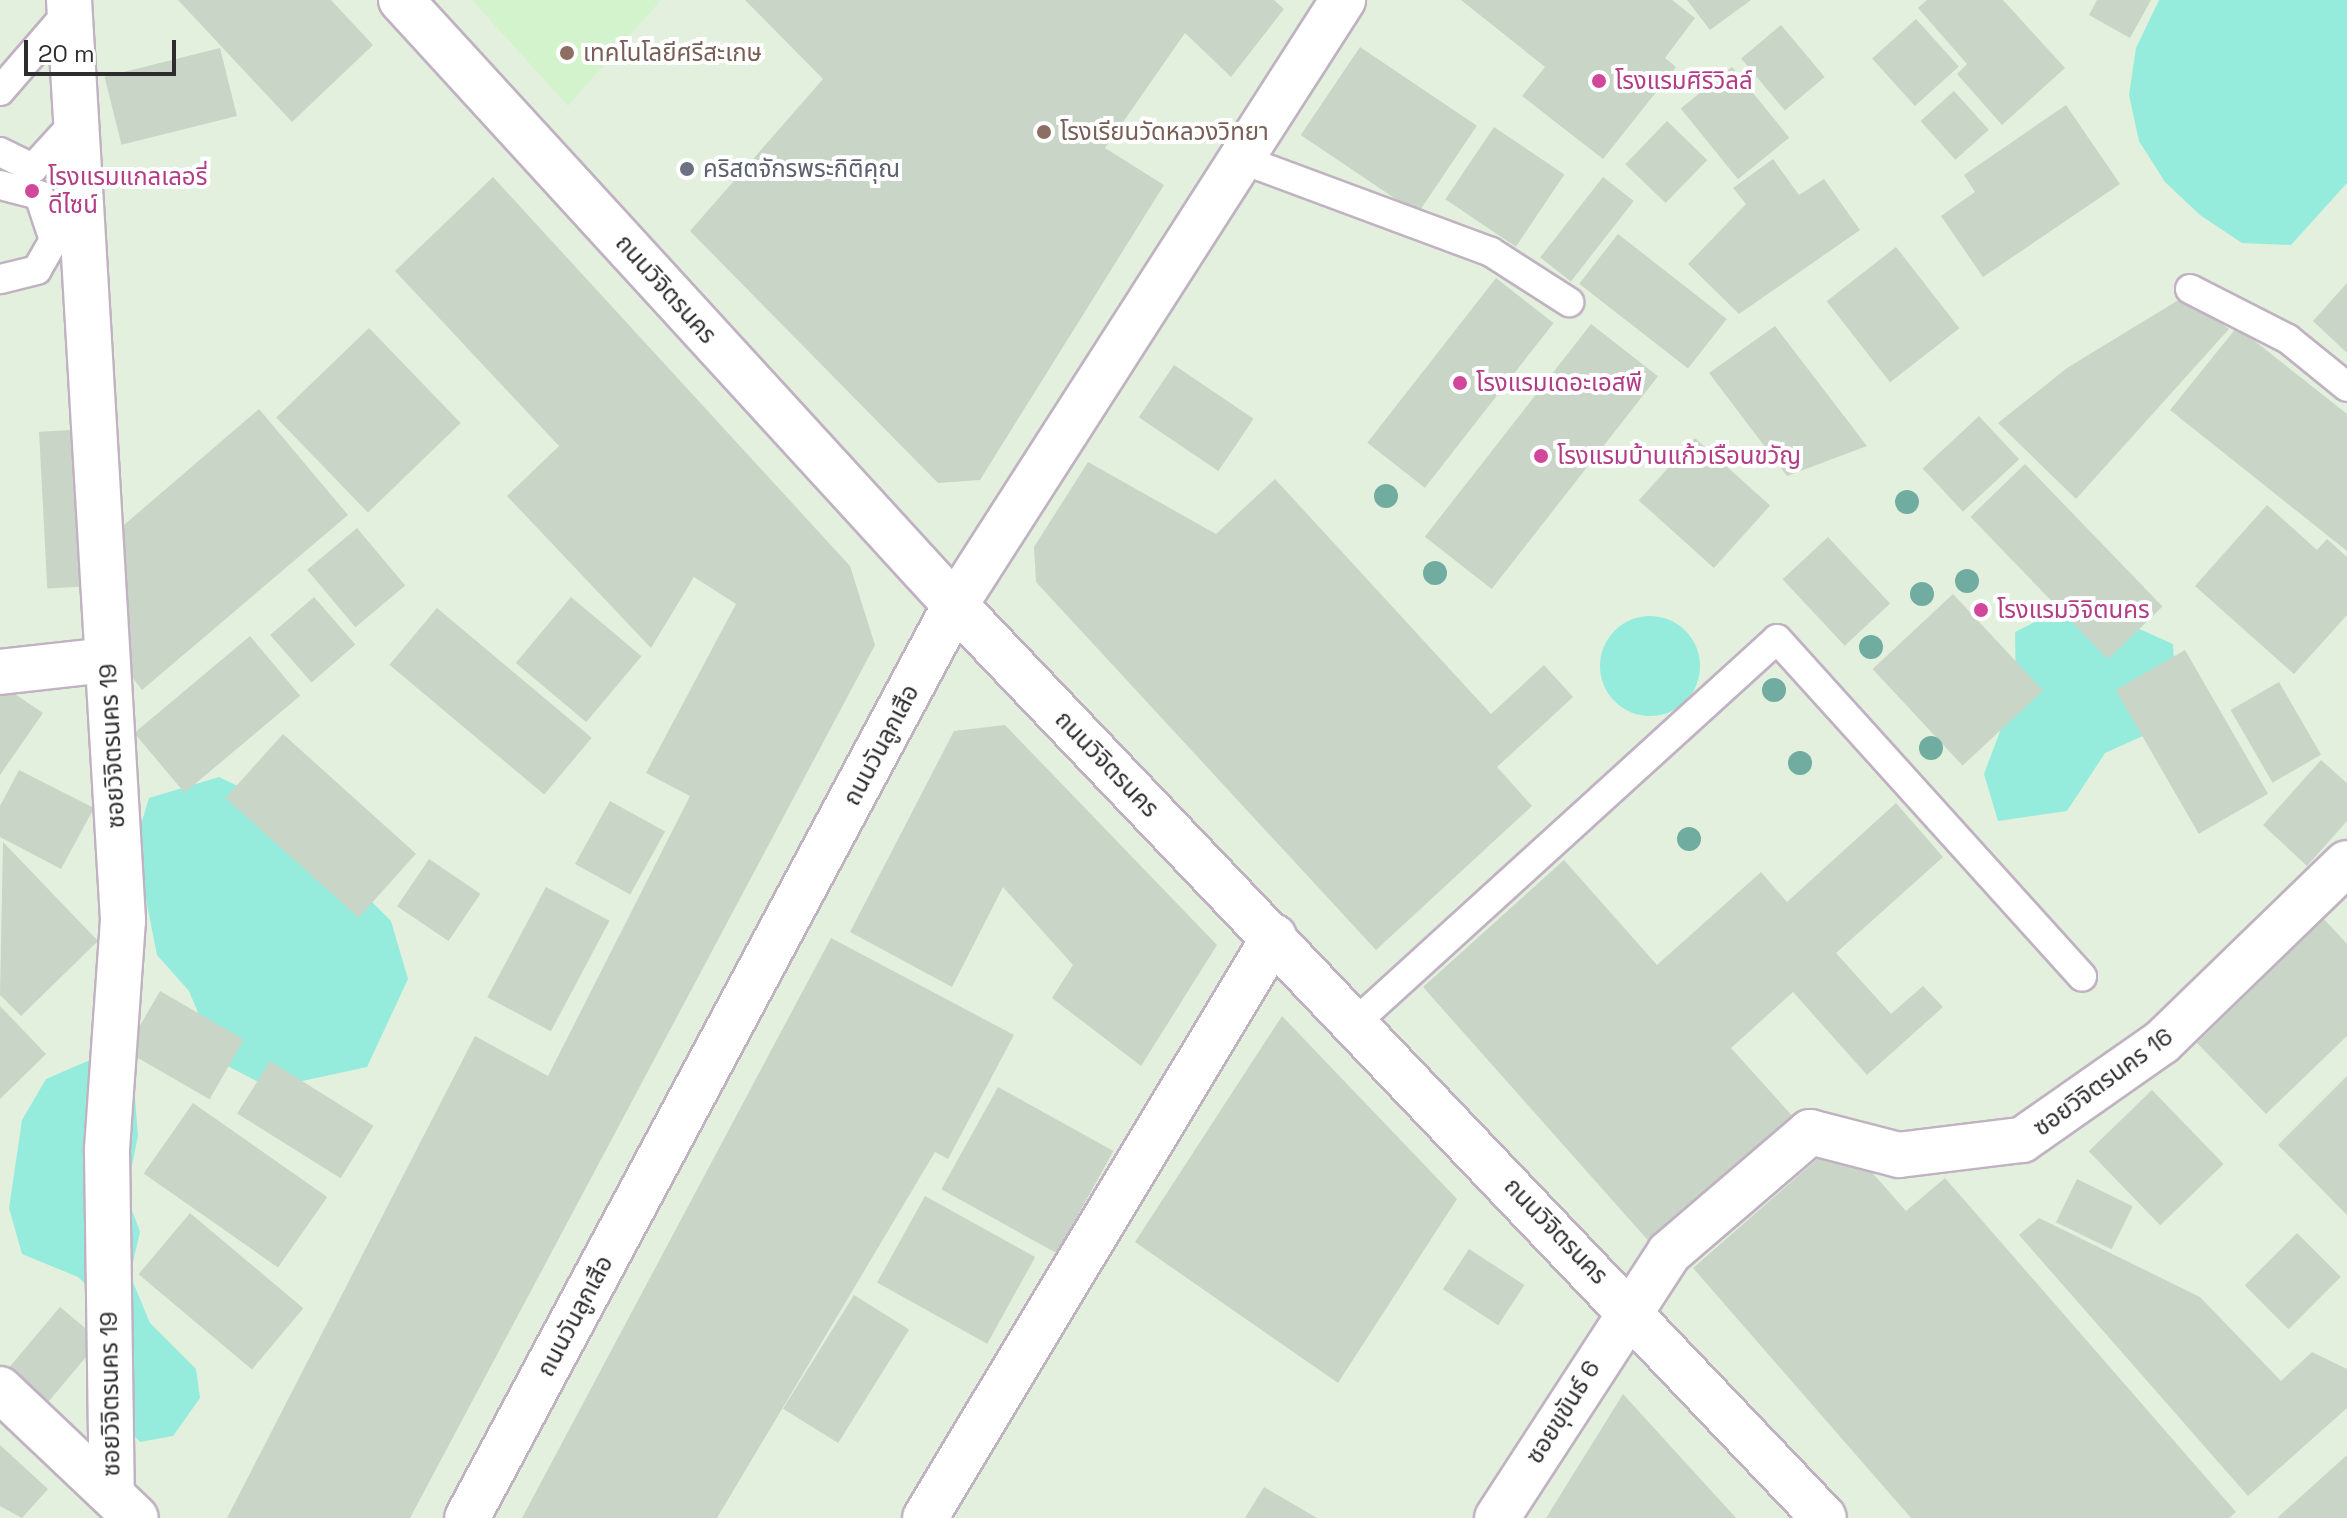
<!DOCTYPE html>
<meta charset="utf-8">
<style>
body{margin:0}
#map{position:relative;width:2347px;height:1518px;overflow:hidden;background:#e3f0de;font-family:"Space Grotesk","Noto Sans Thai",sans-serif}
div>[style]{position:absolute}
.education>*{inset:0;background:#d3f3cc}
.green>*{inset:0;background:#95ecdc}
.round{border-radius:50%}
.building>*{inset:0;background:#c9d5c7;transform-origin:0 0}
.roads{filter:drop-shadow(2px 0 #c1b2c2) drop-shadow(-2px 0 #c1b2c2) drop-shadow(0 2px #c1b2c2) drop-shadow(0 -2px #c1b2c2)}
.lane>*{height:28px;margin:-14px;padding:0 14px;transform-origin:14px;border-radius:14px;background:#fff}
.street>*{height:44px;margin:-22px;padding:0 22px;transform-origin:22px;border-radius:22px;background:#fff}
.secondary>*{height:44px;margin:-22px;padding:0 22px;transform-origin:22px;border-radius:22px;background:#fff}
.trees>*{width:24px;height:24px;margin:-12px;border-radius:50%;background:#71aca1}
.dots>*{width:22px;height:22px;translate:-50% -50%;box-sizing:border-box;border:4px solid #fff;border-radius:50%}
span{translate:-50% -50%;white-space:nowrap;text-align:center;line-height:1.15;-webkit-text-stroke:8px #fff;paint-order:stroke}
.education-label{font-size:24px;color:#785e54}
.left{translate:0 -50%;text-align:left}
.hotel-label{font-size:24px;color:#b23c85}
.worship-label{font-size:24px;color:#5b616d}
.street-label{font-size:24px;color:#2d2d2d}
.scale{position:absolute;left:24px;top:40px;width:152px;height:36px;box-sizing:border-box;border:4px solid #2d2d2d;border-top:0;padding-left:10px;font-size:24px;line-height:28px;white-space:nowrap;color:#2d2d2d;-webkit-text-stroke:6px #fff;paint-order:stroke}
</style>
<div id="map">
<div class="education">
<div style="clip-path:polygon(472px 0,661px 0,568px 106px)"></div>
</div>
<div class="green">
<div style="clip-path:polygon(2159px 0,2347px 0,2347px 183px,2291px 245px,2242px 243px,2200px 215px,2165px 182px,2139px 141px,2129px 95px,2136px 48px)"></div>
<div style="clip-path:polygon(2077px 601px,2173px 644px,2177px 713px,2172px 723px,2105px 753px,2067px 811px,1998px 821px,1984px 774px,2016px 689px,2015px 632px)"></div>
<div class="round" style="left:1600px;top:616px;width:100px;height:100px"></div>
<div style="clip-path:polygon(219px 777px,272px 802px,391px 921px,408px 979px,367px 1067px,270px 1088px,218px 1061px,189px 991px,157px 955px,135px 844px,149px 798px)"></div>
<div style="clip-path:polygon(90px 1060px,134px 1085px,138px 1136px,126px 1194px,140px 1232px,130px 1275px,150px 1323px,196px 1369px,200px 1398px,173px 1436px,140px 1442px,99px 1400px,102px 1300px,78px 1277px,22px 1254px,9px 1208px,22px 1120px,46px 1079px)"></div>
</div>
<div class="building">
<div style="clip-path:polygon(178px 0,331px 0,373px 45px,292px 122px)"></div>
<div style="clip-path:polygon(745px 0,1274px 0,1284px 9px,1231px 77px,1185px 33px,1105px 148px,1164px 185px,980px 480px,938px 483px,690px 231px,823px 79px)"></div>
<div style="clip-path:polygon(1461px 0,1672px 0,1695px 18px,1665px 58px,1676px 67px,1603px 159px,1522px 96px,1545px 67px)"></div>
<div style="clip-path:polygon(1687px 0,1751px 0,1710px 30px)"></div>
<div style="clip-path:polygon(1927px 0,2003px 0,2065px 68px,2002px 125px,1957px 74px,1967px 64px,1918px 8px)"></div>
<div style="clip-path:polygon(2097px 0,2151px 0,2130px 38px,2089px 15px)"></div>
<div style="left:1916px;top:19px;width:64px;height:59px;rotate:48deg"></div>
<div style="left:1781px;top:25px;width:68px;height:52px;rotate:50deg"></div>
<div style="left:1360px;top:47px;width:141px;height:106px;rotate:34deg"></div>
<div style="left:220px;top:48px;width:70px;height:119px;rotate:76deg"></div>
<div style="left:1732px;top:67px;width:91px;height:66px;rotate:51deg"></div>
<div style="left:1954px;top:91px;width:52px;height:45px;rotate:48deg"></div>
<div style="clip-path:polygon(2066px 105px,2120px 184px,1983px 277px,1941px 216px,1975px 192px,1964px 175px)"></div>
<div style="left:1667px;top:121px;width:56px;height:60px;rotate:44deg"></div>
<div style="left:1494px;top:127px;width:85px;height:87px;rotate:34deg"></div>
<div style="clip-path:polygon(1773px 159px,1799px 195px,1824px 179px,1860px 230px,1739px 314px,1688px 264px,1746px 204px,1733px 188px)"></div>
<div style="clip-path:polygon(493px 177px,850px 566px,875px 645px,410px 1518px,227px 1518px,475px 1036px,548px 1076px,690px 796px,646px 773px,736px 604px,694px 577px,651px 648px,507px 496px,559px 446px,395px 271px)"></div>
<div style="left:1603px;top:177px;width:39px;height:102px;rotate:38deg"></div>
<div style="left:1618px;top:234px;width:138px;height:63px;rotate:38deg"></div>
<div style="left:1896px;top:247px;width:103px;height:88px;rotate:52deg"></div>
<div style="left:1496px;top:278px;width:73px;height:209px;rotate:38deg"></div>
<div style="clip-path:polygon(2347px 283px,2347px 353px,2313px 321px)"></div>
<div style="clip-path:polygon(2185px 296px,2229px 329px,2076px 499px,1998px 423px,2067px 368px)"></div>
<div style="left:1591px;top:324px;width:85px;height:270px;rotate:38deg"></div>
<div style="clip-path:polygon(1775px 326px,1867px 446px,1787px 476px,1709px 373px)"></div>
<div style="clip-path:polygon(2237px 327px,2347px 414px,2347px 551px,2170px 410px)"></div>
<div style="left:369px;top:328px;width:132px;height:129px;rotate:46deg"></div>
<div style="left:1174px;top:365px;width:96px;height:63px;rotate:34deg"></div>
<div style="clip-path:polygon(259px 409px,348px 515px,142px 690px,125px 668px,117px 531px)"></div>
<div style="left:1979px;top:416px;width:59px;height:77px;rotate:47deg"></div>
<div style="left:72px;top:430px;width:157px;height:33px;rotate:87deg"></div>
<div style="left:1695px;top:438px;width:101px;height:84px;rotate:42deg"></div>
<div style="clip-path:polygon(1088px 462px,1216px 534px,1275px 479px,1491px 714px,1544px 665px,1573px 697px,1497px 767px,1532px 806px,1376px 950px,1036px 582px,1034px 547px)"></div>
<div style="left:2025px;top:464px;width:198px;height:76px;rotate:46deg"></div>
<div style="clip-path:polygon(2267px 505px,2317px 550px,2327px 539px,2347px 557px,2347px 615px,2294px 674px,2195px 586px)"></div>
<div style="left:357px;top:528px;width:75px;height:65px;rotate:50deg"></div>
<div style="left:1828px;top:537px;width:91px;height:62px;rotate:47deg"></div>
<div style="left:1953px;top:594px;width:132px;height:110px;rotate:47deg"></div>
<div style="left:314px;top:597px;width:63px;height:58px;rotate:49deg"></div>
<div style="left:571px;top:597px;width:92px;height:86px;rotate:40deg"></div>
<div style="left:437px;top:608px;width:202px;height:74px;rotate:40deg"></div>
<div style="left:250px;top:636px;width:78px;height:151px;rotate:50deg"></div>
<div style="left:2185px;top:650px;width:166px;height:80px;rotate:60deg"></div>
<div style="left:2279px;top:682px;width:84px;height:56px;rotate:60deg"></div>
<div style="clip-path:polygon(0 684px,43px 713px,0 775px)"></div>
<div style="clip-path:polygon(1005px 725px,1217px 945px,1141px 1066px,1052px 998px,1073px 965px,1003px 887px,952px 987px,850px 932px,954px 731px)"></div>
<div style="left:283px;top:734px;width:179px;height:86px;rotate:42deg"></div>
<div style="clip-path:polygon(2321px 760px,2347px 783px,2347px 821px,2307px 866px,2263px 825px)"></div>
<div style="clip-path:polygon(19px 770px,94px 808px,61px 869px,0 837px,0 806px)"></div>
<div style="left:610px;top:801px;width:63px;height:72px;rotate:29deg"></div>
<div style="clip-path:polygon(1896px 803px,1943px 857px,1836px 953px,1891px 1014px,1923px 986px,1943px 1007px,1867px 1075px,1793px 992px,1731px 1048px,1795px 1119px,1653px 1246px,1423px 987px,1564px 860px,1657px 965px,1761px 872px,1787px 902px)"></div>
<div style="clip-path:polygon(3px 842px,98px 941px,21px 1016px,0 995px)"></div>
<div style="left:429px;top:859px;width:62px;height:57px;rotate:34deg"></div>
<div style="left:546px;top:887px;width:72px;height:125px;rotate:28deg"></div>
<div style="clip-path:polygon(2324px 919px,2347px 944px,2347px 1036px,2266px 1114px,2197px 1043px)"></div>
<div style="clip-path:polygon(831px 938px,1014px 1035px,948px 1159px,935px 1152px,717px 1518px,522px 1518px)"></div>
<div style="left:160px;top:991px;width:97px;height:69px;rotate:30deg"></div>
<div style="clip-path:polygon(0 1006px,46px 1054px,0 1099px)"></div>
<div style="clip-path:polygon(1282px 1016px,1457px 1199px,1338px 1383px,1135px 1242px)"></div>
<div style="left:270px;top:1061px;width:122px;height:62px;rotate:32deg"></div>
<div style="clip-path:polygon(2347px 1076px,2347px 1215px,2278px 1145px)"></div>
<div style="left:998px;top:1087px;width:132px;height:117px;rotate:29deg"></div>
<div style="left:2152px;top:1090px;width:103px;height:88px;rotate:46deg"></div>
<div style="left:193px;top:1103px;width:164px;height:86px;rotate:35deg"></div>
<div style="clip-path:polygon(1830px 1148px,1855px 1153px,1906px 1211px,1945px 1178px,2236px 1512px,2229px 1518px,1911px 1518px,1693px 1268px)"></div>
<div style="left:2077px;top:1179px;width:62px;height:48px;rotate:26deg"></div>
<div style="left:925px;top:1196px;width:126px;height:99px;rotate:29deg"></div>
<div style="left:190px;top:1213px;width:148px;height:80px;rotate:40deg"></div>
<div style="clip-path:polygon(2039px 1218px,2200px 1297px,2281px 1381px,2312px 1352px,2347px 1369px,2347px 1408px,2248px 1496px,2019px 1235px)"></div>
<div style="left:2297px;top:1233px;width:62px;height:74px;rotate:45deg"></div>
<div style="left:1469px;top:1249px;width:66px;height:48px;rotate:33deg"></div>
<div style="left:854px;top:1295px;width:65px;height:134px;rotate:32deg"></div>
<div style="left:60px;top:1307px;width:52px;height:84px;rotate:40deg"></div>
<div style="clip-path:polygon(1623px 1394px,1736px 1518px,1546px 1518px)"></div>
<div style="clip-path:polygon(0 1445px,48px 1489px,22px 1518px,0 1506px)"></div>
<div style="clip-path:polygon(2347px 1455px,2347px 1518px,2277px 1518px)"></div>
<div style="clip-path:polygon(1264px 1487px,1317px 1518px,1245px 1518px)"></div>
</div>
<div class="roads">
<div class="lane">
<div style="left:0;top:91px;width:106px;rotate:-49.2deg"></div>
<div style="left:0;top:152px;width:37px;rotate:26deg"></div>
<div style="left:33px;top:168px;width:64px;rotate:-47.5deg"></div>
<div style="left:1238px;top:158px;width:270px;rotate:20.4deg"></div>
<div style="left:1491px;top:252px;width:93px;rotate:32.7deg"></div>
<div style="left:0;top:185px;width:40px;rotate:14.4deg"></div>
<div style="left:39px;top:195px;width:47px;rotate:71.6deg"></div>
<div style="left:54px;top:240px;width:34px;rotate:120deg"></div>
<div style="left:37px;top:270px;width:38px;rotate:166deg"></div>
<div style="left:2190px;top:289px;width:110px;rotate:27deg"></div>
<div style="left:2288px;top:339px;width:76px;rotate:39.1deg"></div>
<div style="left:1356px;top:1022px;width:569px;rotate:-42.29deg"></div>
<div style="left:1777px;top:639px;width:455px;rotate:47.9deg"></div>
</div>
<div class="street">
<div style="left:69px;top:0;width:922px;rotate:86.64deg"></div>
<div style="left:123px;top:920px;width:232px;rotate:94deg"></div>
<div style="left:107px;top:1151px;width:342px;rotate:89.2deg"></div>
<div style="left:0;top:672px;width:108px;rotate:-6.4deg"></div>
<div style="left:0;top:1389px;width:187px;rotate:43.5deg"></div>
<div style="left:467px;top:1518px;width:1035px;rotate:-61.88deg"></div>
<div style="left:955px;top:605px;width:719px;rotate:-57.33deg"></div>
<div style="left:925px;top:1518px;width:678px;rotate:-59.01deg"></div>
<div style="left:1497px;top:1518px;width:316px;rotate:-57deg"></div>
<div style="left:1669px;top:1253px;width:186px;rotate:-40.6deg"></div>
<div style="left:1810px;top:1132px;width:92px;rotate:14.5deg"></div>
<div style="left:1899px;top:1155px;width:124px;rotate:-7deg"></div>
<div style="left:2022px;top:1140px;width:171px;rotate:-35deg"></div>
<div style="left:2162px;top:1042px;width:257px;rotate:-44.1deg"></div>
</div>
<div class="secondary">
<div style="left:401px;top:0;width:820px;rotate:47.52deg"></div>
<div style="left:955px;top:605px;width:1260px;rotate:46.41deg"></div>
</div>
</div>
<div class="trees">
<div style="left:1386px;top:496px"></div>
<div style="left:1907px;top:502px"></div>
<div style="left:1435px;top:573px"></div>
<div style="left:1967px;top:581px"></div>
<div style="left:1922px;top:594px"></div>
<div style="left:1871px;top:647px"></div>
<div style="left:1774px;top:690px"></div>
<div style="left:1931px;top:748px"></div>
<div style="left:1800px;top:763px"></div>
<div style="left:1689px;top:839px"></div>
</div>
<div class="dots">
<div style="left:567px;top:53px;background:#8d6e63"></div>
<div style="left:1599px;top:81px;background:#d1479c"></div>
<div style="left:1044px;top:132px;background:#8d6e63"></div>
<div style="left:687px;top:169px;background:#6b7280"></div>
<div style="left:32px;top:191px;background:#d1479c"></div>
<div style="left:1460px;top:383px;background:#d1479c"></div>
<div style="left:1541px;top:456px;background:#d1479c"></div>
<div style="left:1981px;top:610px;background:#d1479c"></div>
</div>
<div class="education-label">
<span class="left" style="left:583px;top:53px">เทคโนโลยีศรีสะเกษ</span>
<span class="left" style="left:1060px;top:132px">โรงเรียนวัดหลวงวิทยา</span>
</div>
<div class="hotel-label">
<span class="left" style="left:1615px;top:81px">โรงแรมศิริวิลล์</span>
<span class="left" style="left:48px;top:191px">โรงแรมแกลเลอรี่<br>ดีไซน์</span>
<span class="left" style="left:1476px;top:383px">โรงแรมเดอะเอสพี</span>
<span class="left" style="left:1557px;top:456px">โรงแรมบ้านแก้วเรือนขวัญ</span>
<span class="left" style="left:1997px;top:610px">โรงแรมวิจิตนคร</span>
</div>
<div class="worship-label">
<span class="left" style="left:703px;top:169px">คริสตจักรพระกิติคุณ</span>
</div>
<div class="street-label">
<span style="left:666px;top:289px;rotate:48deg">ถนนวิจิตรนคร</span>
<span style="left:881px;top:745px;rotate:-62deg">ถนนวันลูกเสือ</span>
<span style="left:112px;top:746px;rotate:-93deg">ซอยวิจิตรนคร 19</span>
<span style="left:1107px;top:764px;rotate:46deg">ถนนวิจิตรนคร</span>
<span style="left:2103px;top:1082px;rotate:-36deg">ซอยวิจิตรนคร 16</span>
<span style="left:1556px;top:1231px;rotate:46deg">ถนนวิจิตรนคร</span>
<span style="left:575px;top:1316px;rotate:-62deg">ถนนวันลูกเสือ</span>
<span style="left:110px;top:1394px;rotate:-91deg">ซอยวิจิตรนคร 19</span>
<span style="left:1563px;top:1412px;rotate:-58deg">ซอยขุขันธ์ 6</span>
</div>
<div class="scale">20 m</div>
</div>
